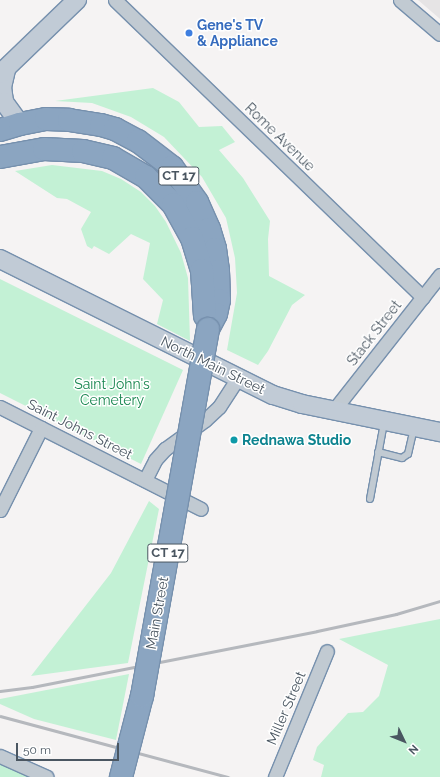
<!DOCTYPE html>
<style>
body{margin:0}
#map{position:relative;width:440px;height:777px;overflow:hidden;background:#f5f3f3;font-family:Raleway,sans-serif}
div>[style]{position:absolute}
.education>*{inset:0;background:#e6e4e5}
.green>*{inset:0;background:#c3f1d5}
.roads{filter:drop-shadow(1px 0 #7690ad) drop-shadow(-1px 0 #7690ad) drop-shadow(0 1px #7690ad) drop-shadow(0 -1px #7690ad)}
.lane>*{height:6px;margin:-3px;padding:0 3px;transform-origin:3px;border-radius:3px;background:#c1cad2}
.street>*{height:13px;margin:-6.5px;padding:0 6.5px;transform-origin:6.5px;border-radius:6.5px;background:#c1cad2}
.secondary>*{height:18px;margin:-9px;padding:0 9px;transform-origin:9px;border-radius:9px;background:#c1cbd6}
.highway>*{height:22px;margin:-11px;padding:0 11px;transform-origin:11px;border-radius:11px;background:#8ba5c1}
.rail>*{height:3px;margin:-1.5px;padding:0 1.5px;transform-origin:1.5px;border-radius:1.5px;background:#b5b8bd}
.bridges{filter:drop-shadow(1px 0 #7690ad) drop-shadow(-1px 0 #7690ad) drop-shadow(0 1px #7690ad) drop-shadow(0 -1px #7690ad)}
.highway-bridge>*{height:22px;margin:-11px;padding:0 11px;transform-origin:11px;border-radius:11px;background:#8ba5c1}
.dots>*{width:11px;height:11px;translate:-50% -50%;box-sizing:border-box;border:2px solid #fff;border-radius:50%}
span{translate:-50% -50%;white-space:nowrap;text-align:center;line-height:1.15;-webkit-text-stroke:3px #fff;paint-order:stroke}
.shield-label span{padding:1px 3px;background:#fff;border:1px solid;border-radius:3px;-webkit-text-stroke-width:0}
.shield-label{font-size:13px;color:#4a5661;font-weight:700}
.shop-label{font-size:14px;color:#366cbe;font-weight:700}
.left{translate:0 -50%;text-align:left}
.street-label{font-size:14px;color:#4a5661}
.park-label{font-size:14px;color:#17864f}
.culture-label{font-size:14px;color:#0d838f;font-weight:700}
.north{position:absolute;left:384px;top:721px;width:40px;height:40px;-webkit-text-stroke:3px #fff;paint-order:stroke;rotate:133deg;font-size:11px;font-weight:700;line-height:16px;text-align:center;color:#4a5661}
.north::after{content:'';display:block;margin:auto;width:14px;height:18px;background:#4a5661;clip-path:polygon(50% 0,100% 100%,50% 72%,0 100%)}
.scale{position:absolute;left:16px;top:743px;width:103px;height:18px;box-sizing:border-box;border:2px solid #4a5661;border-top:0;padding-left:5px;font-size:12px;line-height:14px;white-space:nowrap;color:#4a5661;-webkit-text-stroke:3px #fff;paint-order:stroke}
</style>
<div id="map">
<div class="education">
<div style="clip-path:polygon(418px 0,440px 0,440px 19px,439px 18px)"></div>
</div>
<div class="green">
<div style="clip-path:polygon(153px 88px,179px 102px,199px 127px,222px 126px,235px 142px,219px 150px,243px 178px,270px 221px,268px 239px,269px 276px,305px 295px,292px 305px,268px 351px,258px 365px,227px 350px,237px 293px,235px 258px,226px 218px,202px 177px,164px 137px,131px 117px,92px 103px,55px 101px)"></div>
<div style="clip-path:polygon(52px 165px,102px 171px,121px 179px,141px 192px,155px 206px,166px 222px,181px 253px,188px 278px,190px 341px,157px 324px,163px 300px,143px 279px,150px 243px,131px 234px,109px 254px,94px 246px,92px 249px,87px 246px,81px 229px,91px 212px,67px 199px,57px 198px,15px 171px)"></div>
<div style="clip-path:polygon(0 279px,183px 370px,141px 464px,0 393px)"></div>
<div style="clip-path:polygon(149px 501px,159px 509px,128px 663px,31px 676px,111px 573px)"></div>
<div style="clip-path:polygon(440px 619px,440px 777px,321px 777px,324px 765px,313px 760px,317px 747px,348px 713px,363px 712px,379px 696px,388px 665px,339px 639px)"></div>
<div style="clip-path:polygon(129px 674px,116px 740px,34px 719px,0 704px,0 699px)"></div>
<div style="clip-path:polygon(0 758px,36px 777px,0 777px)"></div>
</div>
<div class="roads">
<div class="lane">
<div style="left:378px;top:452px;width:25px;rotate:14deg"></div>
<div style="left:402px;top:458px;width:7px;rotate:-34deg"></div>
<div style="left:408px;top:454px;width:27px;rotate:-77deg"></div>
<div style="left:370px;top:499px;width:77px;rotate:-79.6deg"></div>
</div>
<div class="street">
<div style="left:115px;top:0;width:428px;rotate:44deg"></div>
<div style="left:400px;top:0;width:52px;rotate:40.4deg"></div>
<div style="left:0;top:407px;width:225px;rotate:26.9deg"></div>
<div style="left:333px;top:411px;width:173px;rotate:-51.8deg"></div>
<div style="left:145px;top:480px;width:22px;rotate:-63deg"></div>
<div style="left:155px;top:460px;width:15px;rotate:-48deg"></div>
<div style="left:165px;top:449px;width:49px;rotate:-35.9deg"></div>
<div style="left:205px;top:420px;width:19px;rotate:-43deg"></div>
<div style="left:219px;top:407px;width:35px;rotate:-57deg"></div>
<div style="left:0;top:510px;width:92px;rotate:-63.4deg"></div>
<div style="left:0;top:756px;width:51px;rotate:24.1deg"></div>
<div style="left:275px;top:777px;width:136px;rotate:-67.6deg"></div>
</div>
<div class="secondary">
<div style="left:6px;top:70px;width:17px;rotate:103deg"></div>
<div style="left:2px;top:87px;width:15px;rotate:82deg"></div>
<div style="left:4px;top:102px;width:27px;rotate:54deg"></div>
<div style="left:0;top:74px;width:107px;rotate:-43.9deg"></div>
<div style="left:0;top:259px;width:305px;rotate:26.5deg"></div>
<div style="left:273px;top:395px;width:30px;rotate:17deg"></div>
<div style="left:302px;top:404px;width:141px;rotate:11.5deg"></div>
</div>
<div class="highway">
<div style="left:0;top:130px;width:21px;rotate:-17deg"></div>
<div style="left:20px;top:124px;width:26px;rotate:-11deg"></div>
<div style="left:46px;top:119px;width:23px;rotate:2deg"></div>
<div style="left:69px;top:120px;width:32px;rotate:9deg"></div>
<div style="left:101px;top:125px;width:15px;rotate:16deg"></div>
<div style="left:115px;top:129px;width:26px;rotate:28deg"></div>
<div style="left:138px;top:141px;width:43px;rotate:37.4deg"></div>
<div style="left:172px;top:167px;width:43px;rotate:54.5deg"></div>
<div style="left:197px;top:202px;width:30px;rotate:66deg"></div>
<div style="left:209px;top:229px;width:21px;rotate:73deg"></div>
<div style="left:215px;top:249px;width:22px;rotate:82deg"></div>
<div style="left:218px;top:271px;width:29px;rotate:88deg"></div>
<div style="left:219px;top:300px;width:14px;rotate:102deg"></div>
<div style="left:216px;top:314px;width:17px;rotate:118deg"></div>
<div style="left:0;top:157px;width:45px;rotate:-10.3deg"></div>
<div style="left:44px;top:149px;width:39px;rotate:3deg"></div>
<div style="left:83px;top:151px;width:31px;rotate:13deg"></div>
<div style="left:113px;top:158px;width:38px;rotate:30deg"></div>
<div style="left:146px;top:177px;width:38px;rotate:45deg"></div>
<div style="left:173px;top:204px;width:39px;rotate:61deg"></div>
<div style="left:192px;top:238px;width:34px;rotate:73deg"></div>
<div style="left:202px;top:270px;width:46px;rotate:86.3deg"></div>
</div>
</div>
<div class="rail">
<div style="left:0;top:691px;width:32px;rotate:-7deg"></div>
<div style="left:32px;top:687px;width:290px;rotate:-11.1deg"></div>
<div style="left:317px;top:631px;width:81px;rotate:-12.1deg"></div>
<div style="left:396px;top:614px;width:46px;rotate:-16.5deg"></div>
<div style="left:0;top:716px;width:236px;rotate:15deg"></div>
</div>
<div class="bridges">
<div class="highway-bridge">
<div style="left:121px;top:777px;width:84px;rotate:-75.5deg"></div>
<div style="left:142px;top:696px;width:373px;rotate:-79.8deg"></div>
</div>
</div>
<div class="dots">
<div style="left:189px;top:33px;background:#3f7fe0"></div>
<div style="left:234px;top:440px;background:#0f9aa8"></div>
</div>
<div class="shield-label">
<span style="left:179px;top:176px">CT 17</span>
<span style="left:168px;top:553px">CT 17</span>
</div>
<div class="shop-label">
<span class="left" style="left:197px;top:33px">Gene's TV<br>&amp; Appliance</span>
</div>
<div class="street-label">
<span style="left:280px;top:137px;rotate:44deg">Rome Avenue</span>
<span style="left:374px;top:333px;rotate:-52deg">Stack Street</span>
<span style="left:213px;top:365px;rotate:26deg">North Main Street</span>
<span style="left:80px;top:429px;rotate:27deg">Saint Johns Street</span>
<span style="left:157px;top:613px;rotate:-80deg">Main Street</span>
<span style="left:286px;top:708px;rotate:-67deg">Miller Street</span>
</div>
<div class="park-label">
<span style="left:112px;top:392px">Saint John's<br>Cemetery</span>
</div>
<div class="culture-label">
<span class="left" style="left:242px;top:440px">Rednawa Studio</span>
</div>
<div class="north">N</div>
<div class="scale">50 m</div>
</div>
